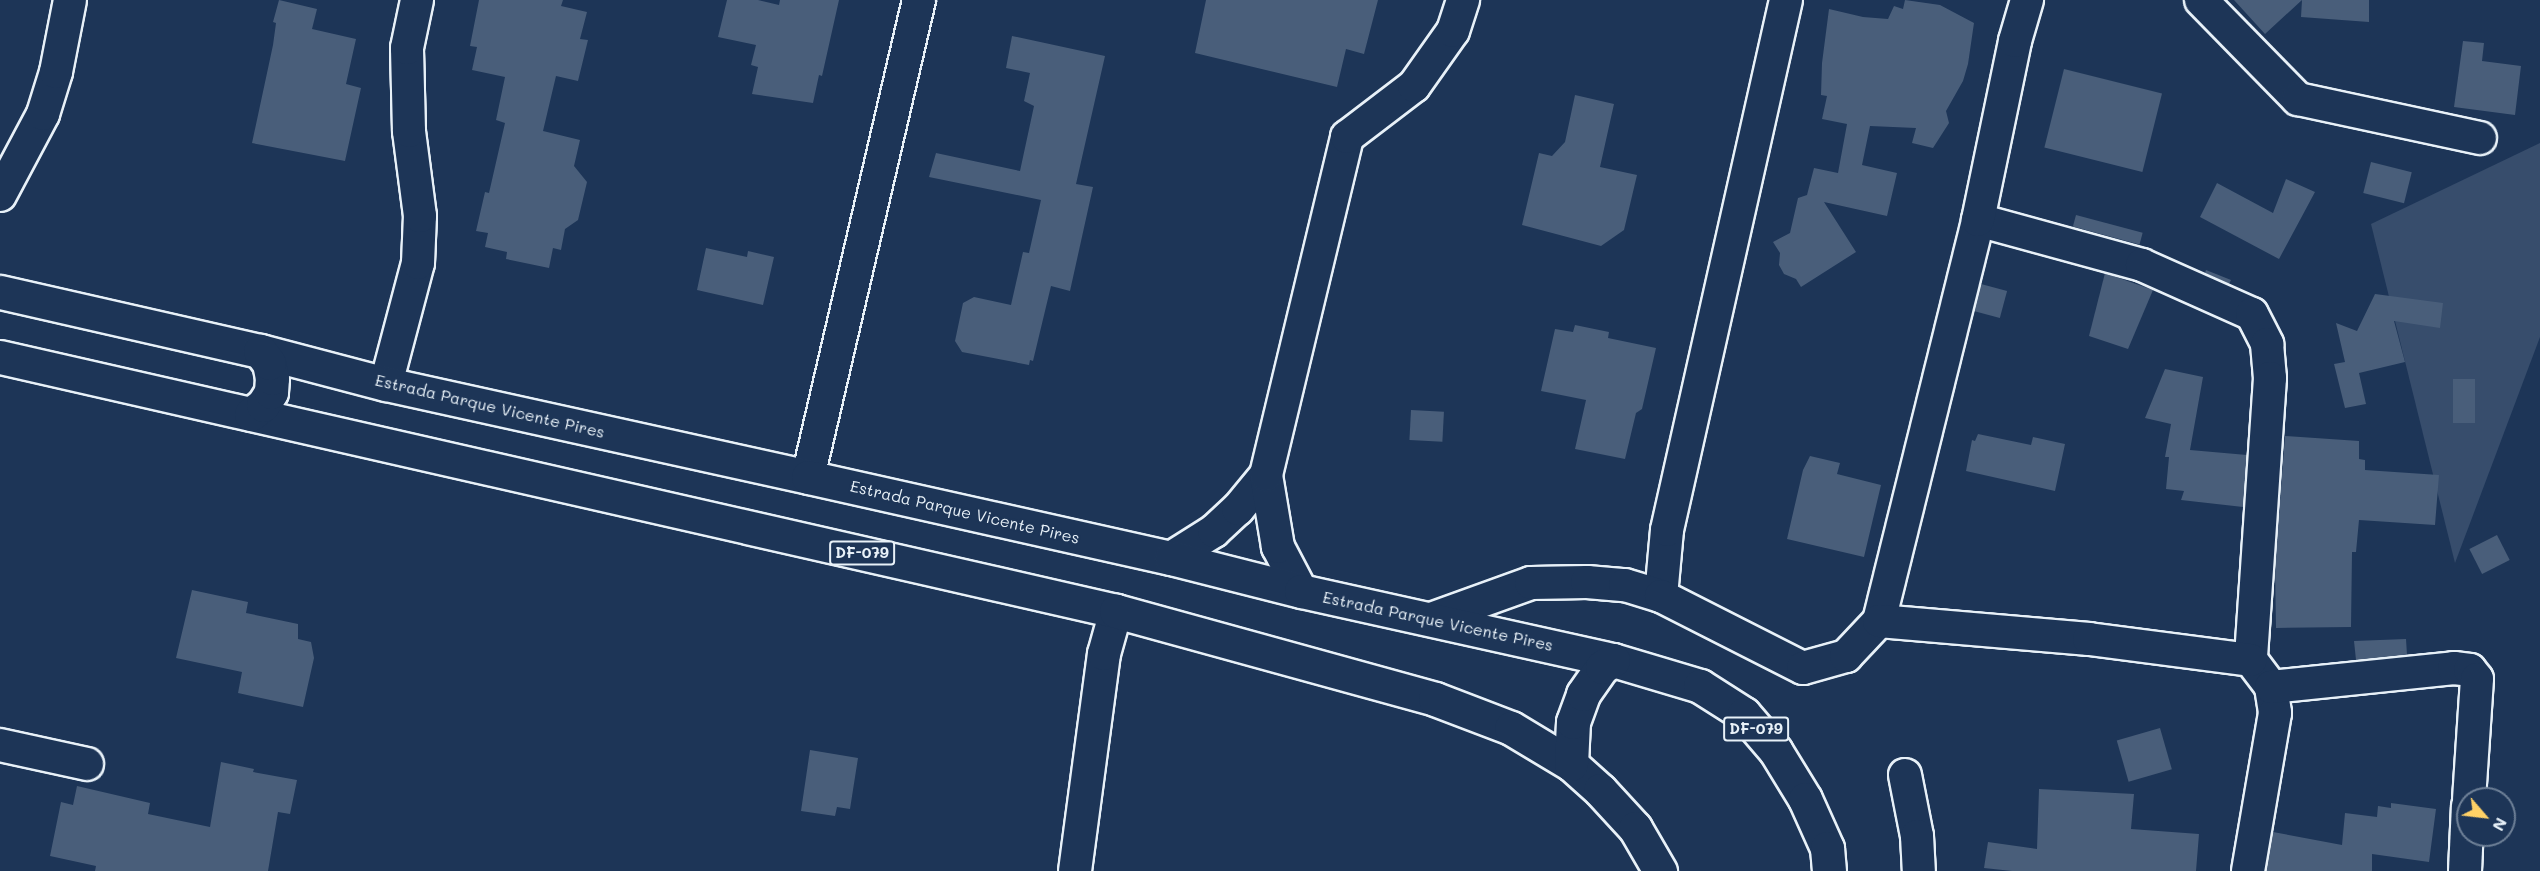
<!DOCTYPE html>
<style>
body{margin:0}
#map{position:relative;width:2540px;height:871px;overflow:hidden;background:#1d3557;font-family:Mali,sans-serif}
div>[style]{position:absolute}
.green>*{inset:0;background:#374d6c}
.building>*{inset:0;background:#495e7a;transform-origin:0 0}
.roads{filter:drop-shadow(2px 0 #e8f1f8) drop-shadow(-2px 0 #e8f1f8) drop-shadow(0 2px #e8f1f8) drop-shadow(0 -2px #e8f1f8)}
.minor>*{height:32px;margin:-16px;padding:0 16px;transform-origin:16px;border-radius:16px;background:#1d3557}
.primary>*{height:33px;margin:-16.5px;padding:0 16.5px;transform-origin:16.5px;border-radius:16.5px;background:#1d3557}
span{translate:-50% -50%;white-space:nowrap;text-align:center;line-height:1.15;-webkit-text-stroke:4.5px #1d3557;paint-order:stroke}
.shield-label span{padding:2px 4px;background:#1d3557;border:2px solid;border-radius:4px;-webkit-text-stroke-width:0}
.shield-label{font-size:15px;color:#e8f1f8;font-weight:700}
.street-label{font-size:16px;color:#e8f1f8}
.north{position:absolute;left:2456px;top:787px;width:60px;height:60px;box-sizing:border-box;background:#1d3557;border:2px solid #6e8097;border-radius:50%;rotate:118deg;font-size:16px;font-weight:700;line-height:24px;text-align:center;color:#e8f1f8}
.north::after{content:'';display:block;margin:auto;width:21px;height:27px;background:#ffd166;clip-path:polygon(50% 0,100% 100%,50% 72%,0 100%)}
</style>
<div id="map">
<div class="green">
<div style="clip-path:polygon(2540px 143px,2540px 337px,2455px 563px,2371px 224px)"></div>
</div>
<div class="building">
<div style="clip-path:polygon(279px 0,317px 9px,312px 29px,356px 39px,346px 84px,361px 88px,345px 161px,252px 143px,273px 45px,276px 23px,273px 22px)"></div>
<div style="clip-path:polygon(479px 0,563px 0,561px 6px,587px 12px,580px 39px,588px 40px,578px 81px,556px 76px,543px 131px,580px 140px,574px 166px,587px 182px,578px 220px,565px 229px,561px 250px,553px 248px,549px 268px,506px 259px,507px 252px,485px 247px,488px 233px,476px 231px,485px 192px,489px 193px,505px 123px,496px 120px,505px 77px,472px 70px,477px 47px,470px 46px)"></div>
<div style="clip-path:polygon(727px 0,758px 0,779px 5px,780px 0,839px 0,822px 76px,819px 75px,813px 103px,752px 94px,758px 67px,751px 65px,756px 45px,718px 37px)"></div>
<div style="clip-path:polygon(1206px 0,1378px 0,1364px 54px,1346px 49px,1337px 87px,1195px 53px)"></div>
<div style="clip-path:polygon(1905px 0,1940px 5px,1974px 23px,1968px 64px,1963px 81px,1946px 111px,1949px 123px,1933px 148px,1912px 143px,1916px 128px,1870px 126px,1862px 165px,1897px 173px,1887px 216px,1824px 202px,1856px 252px,1801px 287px,1796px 279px,1784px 274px,1779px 265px,1780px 253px,1773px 242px,1790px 233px,1798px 198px,1807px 195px,1814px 168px,1838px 173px,1847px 124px,1822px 119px,1827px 96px,1821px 95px,1822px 63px,1829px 9px,1863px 17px,1888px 19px,1894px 6px,1903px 9px)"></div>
<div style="clip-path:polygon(2234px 0,2369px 0,2369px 22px,2301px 17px,2302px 0,2265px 34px)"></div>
<div style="clip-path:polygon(1012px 36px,1105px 56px,1076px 184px,1093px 187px,1070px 291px,1051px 286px,1033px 361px,1030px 360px,1029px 365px,962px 352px,955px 341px,963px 303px,974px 297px,1011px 305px,1023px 252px,1029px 253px,1041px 200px,929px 177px,936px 153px,1020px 171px,1034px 106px,1024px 101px,1030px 73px,1006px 68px)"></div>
<div style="clip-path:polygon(2463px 41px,2484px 43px,2482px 61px,2521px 66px,2515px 115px,2454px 107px)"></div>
<div style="left:2064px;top:69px;width:101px;height:81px;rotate:14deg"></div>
<div style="clip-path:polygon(1575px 95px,1614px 104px,1600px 167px,1637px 175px,1624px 230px,1601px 246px,1522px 225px,1539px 153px,1552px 156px,1565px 142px)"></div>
<div style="left:2371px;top:162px;width:42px;height:32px;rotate:14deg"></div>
<div style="clip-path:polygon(2286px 179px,2315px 192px,2279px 259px,2200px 217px,2217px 183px,2273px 213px)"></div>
<div style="left:2076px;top:215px;width:69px;height:12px;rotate:15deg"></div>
<div style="clip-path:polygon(706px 248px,747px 257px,748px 251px,774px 257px,763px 305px,697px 290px)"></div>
<div style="clip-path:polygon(2206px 270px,2231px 280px,2229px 284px,2205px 273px)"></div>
<div style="clip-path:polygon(2105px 273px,2153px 290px,2128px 349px,2089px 336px)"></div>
<div style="left:1981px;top:284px;width:27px;height:28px;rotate:15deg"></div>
<div style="clip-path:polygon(2375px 294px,2443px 303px,2440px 328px,2394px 321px,2405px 362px,2359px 373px,2366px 404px,2345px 408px,2334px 364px,2345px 362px,2336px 323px,2357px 331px)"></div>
<div style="clip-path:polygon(1575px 325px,1609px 332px,1608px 338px,1656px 348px,1642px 409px,1636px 413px,1625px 459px,1575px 449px,1586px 400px,1541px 391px,1555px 329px,1573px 332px)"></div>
<div style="clip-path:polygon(2165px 369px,2203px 377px,2190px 450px,2247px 455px,2243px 507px,2181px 500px,2184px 491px,2166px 489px,2169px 457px,2165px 457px,2171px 424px,2145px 418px)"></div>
<div style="left:2453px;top:379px;width:22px;height:44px"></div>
<div style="left:1411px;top:410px;width:33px;height:30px;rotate:3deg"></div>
<div style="clip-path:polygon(1978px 434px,2031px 445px,2033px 437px,2065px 444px,2055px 491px,1966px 471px,1972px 440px,1975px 441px)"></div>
<div style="clip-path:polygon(2285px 436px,2359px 441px,2359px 459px,2365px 460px,2365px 470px,2439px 475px,2435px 525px,2359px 520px,2356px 552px,2352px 552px,2351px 627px,2276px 628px,2275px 566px)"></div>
<div style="clip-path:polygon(1810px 456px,1840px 463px,1837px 474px,1881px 485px,1864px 557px,1787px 539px,1803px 470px)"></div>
<div style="left:2497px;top:535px;width:28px;height:31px;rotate:63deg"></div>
<div style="clip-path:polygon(192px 590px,248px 602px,246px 613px,298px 624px,298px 639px,311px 642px,314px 658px,303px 707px,238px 693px,242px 672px,176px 658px)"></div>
<div style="clip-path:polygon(2406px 639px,2407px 655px,2356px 660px,2354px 641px)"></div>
<div style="left:2160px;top:728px;width:43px;height:45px;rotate:74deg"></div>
<div style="clip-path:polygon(810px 750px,858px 758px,850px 809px,837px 807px,835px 816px,801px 811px)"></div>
<div style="clip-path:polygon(221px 762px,254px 769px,253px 772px,297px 780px,290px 814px,278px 812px,268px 871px,95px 871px,96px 866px,50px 856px,61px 802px,73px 805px,77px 786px,150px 803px,148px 814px,210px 827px)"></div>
<div style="clip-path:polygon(2039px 789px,2134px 794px,2131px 829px,2199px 834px,2196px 871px,2012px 871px,1984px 868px,1988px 842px,2037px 849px)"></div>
<div style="clip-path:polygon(2391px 803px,2436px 809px,2429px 862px,2372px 854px,2372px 871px,2266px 871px,2273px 832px,2342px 845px,2345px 813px,2377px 817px,2378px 806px,2391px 808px)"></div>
</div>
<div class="roads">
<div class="minor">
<div style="left:2201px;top:0;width:139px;rotate:45.6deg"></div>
<div style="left:2298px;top:99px;width:186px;rotate:12.1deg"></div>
<div style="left:0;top:195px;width:92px;rotate:-62deg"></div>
<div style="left:43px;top:114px;width:44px;rotate:-72.8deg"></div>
<div style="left:56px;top:72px;width:73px;rotate:-79deg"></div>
<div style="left:1978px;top:220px;width:170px;rotate:15.3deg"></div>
<div style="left:2142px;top:265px;width:120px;rotate:24deg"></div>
<div style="left:2252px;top:314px;width:34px;rotate:63deg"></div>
<div style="left:2267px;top:344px;width:34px;rotate:85deg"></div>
<div style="left:2270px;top:378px;width:283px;rotate:93.9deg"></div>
<div style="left:2251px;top:660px;width:34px;rotate:53deg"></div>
<div style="left:2271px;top:687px;width:26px;rotate:81deg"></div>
<div style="left:2275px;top:713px;width:160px;rotate:99.7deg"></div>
<div style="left:386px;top:384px;width:125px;rotate:-75.2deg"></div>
<div style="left:418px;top:263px;width:47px;rotate:-87.6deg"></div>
<div style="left:420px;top:216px;width:86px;rotate:-97.4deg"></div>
<div style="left:409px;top:131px;width:83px;rotate:-91.4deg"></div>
<div style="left:407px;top:48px;width:49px;rotate:-78.2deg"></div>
<div style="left:808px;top:477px;width:490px;rotate:-76.9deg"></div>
<div style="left:1171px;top:558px;width:51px;rotate:-32.1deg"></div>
<div style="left:1214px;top:531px;width:33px;rotate:-43deg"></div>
<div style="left:1238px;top:509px;width:44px;rotate:-50.5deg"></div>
<div style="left:1301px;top:591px;width:50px;rotate:-117.6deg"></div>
<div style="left:1278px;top:547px;width:73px;rotate:-99.5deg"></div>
<div style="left:1266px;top:475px;width:348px;rotate:-76.5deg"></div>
<div style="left:1347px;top:137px;width:84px;rotate:-37.3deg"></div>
<div style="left:1414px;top:86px;width:67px;rotate:-54.7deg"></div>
<div style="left:1453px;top:31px;width:33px;rotate:-72deg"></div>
<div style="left:1661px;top:596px;width:66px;rotate:-84.8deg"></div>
<div style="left:1667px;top:530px;width:543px;rotate:-77.35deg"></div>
<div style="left:1431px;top:619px;width:106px;rotate:-19.8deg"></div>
<div style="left:1531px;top:583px;width:56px;rotate:-1deg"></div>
<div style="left:1587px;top:582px;width:38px;rotate:5deg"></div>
<div style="left:1625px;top:585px;width:38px;rotate:17deg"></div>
<div style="left:1661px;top:596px;width:159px;rotate:26.9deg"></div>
<div style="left:1803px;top:668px;width:45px;rotate:-15.6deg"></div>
<div style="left:1846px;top:656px;width:48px;rotate:-46.7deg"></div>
<div style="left:1879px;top:621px;width:413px;rotate:-76.1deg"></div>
<div style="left:1978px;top:220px;width:183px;rotate:-78.3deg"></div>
<div style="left:2015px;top:41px;width:43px;rotate:-73.7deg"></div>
<div style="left:1879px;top:621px;width:211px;rotate:4.9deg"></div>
<div style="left:2089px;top:639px;width:163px;rotate:7.4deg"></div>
<div style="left:2271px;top:687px;width:184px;rotate:-5.9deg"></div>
<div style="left:2454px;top:668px;width:16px;rotate:7deg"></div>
<div style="left:2470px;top:670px;width:11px;rotate:52deg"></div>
<div style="left:2477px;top:679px;width:120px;rotate:93.8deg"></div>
<div style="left:0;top:745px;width:89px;rotate:12.3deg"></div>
<div style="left:1905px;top:775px;width:62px;rotate:78.9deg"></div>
<div style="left:1917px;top:836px;width:35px;rotate:87deg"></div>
<div style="left:1075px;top:871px;width:219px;rotate:-82.4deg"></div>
<div style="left:1104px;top:654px;width:45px;rotate:-74.4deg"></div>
<div style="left:2465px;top:871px;width:65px;rotate:-87.4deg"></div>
</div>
<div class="primary">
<div style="left:0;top:292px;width:267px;rotate:12.8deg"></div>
<div style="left:260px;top:351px;width:130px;rotate:14.7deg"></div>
<div style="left:386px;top:384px;width:432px;rotate:12.4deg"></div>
<div style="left:808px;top:477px;width:372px;rotate:12.6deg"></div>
<div style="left:1171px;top:558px;width:134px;rotate:14.2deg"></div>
<div style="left:1301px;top:591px;width:320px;rotate:12.5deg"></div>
<div style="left:1613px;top:660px;width:91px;rotate:16.6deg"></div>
<div style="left:1700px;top:686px;width:52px;rotate:32.5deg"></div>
<div style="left:1744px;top:714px;width:48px;rotate:49.3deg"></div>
<div style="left:1775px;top:750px;width:57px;rotate:58.5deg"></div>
<div style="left:1805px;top:799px;width:54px;rotate:65.8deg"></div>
<div style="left:1827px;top:848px;width:23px;rotate:85deg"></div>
<div style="left:0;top:357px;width:1145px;rotate:12.82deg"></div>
<div style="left:1116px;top:611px;width:331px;rotate:15.4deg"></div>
<div style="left:1435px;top:699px;width:81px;rotate:20.9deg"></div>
<div style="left:1511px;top:728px;width:70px;rotate:31deg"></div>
<div style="left:1571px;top:764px;width:39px;rotate:42deg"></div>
<div style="left:1600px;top:790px;width:52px;rotate:47.4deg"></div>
<div style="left:1635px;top:828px;width:50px;rotate:59.8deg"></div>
<div style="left:251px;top:414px;width:15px;rotate:-37deg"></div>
<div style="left:263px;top:405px;width:15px;rotate:-58deg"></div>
<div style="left:271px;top:392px;width:14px;rotate:-86deg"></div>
<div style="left:272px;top:378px;width:15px;rotate:-101deg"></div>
<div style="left:269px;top:363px;width:15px;rotate:-127deg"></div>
<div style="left:1571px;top:764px;width:42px;rotate:-87.3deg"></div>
<div style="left:1573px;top:722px;width:30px;rotate:-70deg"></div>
<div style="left:1583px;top:694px;width:33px;rotate:-55deg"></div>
<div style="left:1602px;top:667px;width:13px;rotate:-32deg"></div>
</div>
</div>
<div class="shield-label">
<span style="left:862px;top:553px">DF-079</span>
<span style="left:1756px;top:729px">DF-079</span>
</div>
<div class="street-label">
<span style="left:490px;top:406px;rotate:13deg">Estrada Parque Vicente Pires</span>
<span style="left:965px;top:512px;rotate:13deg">Estrada Parque Vicente Pires</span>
<span style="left:1438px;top:621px;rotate:12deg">Estrada Parque Vicente Pires</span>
</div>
<div class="north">N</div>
</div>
